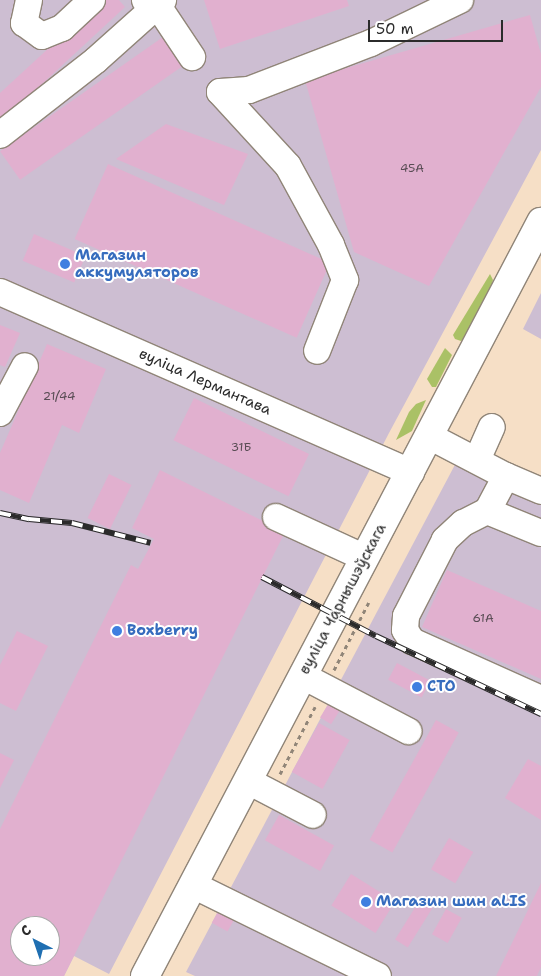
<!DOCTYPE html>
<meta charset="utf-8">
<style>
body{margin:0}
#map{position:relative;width:541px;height:976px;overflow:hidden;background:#f6dfc6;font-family:"Shantell Sans",sans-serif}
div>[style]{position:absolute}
.industrial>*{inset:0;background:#cdbed2}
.green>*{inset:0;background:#aac166}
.building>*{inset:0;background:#e1b0cf;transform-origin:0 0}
.path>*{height:3px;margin-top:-1.5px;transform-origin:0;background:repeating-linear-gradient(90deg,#908578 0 4px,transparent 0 8px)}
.roads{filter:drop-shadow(1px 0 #908578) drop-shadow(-1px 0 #908578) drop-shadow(0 1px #908578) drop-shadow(0 -1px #908578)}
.minor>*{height:26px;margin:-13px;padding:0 13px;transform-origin:13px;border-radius:13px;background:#fff}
.major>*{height:28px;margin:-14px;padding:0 14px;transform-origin:14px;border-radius:14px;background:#fff}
.rail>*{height:5.5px;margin-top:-2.75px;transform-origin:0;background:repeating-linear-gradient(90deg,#fff 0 11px,#2b2b2b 0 22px);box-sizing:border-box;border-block:1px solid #2b2b2b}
.dots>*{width:14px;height:14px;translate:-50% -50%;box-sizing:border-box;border:2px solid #fff;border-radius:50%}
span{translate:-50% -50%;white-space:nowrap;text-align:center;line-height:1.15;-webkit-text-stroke:4px #fff;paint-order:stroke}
.number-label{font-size:12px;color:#584c54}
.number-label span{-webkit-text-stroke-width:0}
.shop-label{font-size:15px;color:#366cbe;font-weight:700}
.left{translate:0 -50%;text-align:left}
.street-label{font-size:15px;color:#2b2b2b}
.north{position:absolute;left:10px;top:916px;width:50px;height:50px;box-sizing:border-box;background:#fff;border:1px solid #aaa;border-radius:50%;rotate:319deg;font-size:14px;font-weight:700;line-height:20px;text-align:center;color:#2b2b2b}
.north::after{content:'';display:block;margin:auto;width:18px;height:22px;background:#1f6fb2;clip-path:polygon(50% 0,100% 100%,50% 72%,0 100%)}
.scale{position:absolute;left:368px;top:20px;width:135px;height:22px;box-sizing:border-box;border:2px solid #2b2b2b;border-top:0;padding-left:6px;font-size:15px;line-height:18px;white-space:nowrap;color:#2b2b2b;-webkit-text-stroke:4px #fff;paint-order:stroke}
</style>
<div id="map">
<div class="industrial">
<div style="clip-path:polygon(evenodd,0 0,541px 0,541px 150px,389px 433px,109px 974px,74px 956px,64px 976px,0 976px,0 0,20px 926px,50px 926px,50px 956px,20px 956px,20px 926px)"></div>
<div style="clip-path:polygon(541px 293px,541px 339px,523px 329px)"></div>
<div style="clip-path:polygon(466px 444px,541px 479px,541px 976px,195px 976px,186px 972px)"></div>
</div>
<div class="green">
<div style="clip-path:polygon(490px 274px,493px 280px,491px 287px,464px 339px,461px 341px,455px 339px,453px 335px)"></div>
<div style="clip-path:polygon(445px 348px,452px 355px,436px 387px,432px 387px,427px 379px)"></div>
<div style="clip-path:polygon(426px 400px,412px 431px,396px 440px,409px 412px,416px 404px)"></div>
</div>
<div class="building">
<div style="clip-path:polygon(101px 0,119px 0,125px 7px,0 123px,0 93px)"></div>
<div style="clip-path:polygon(204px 0,347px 0,349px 6px,220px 49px)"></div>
<div style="clip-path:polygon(530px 15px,541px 54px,541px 87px,429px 286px,354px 252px,305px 80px)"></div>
<div style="left:163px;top:37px;width:35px;height:199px;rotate:55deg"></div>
<div style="clip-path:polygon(166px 124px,248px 154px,224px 205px,116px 159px)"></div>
<div style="left:108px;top:164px;width:243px;height:82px;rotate:24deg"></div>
<div style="left:34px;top:234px;width:56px;height:29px;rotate:23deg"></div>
<div style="clip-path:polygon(0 325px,20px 333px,5px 367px,0 365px)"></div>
<div style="clip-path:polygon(47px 344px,106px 369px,79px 433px,62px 425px,29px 503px,0 490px,0 453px)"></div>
<div style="left:194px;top:398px;width:128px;height:47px;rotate:26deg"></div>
<div style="clip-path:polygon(evenodd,160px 470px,285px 532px,64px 976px,0 976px,0 829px,131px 565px,138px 569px,154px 539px,132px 528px,160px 470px,20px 926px,50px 926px,50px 956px,20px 956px,20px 926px)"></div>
<div style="left:109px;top:474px;width:25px;height:49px;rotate:26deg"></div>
<div style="clip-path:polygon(447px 570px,541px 611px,541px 679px,422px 627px)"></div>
<div style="clip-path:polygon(17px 631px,48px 646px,16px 711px,0 703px,0 665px)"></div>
<div style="left:397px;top:663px;width:38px;height:19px;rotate:28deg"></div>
<div style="left:329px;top:703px;width:13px;height:17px;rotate:32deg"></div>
<div style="left:436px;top:720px;width:26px;height:137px;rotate:29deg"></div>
<div style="left:319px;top:723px;width:35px;height:56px;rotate:29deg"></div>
<div style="clip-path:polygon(0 753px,14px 760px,0 788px)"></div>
<div style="clip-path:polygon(528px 759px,541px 766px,541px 820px,505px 798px)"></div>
<div style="left:279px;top:815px;width:63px;height:29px;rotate:29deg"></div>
<div style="left:449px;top:838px;width:28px;height:36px;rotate:30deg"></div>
<div style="left:351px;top:874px;width:52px;height:37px;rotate:32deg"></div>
<div style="clip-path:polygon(541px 883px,541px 967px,537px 976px,496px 976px)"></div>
<div style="left:421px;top:898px;width:15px;height:49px;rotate:32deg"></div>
<div style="left:220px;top:908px;width:18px;height:17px;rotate:29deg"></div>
<div style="left:446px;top:909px;width:18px;height:29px;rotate:29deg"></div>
</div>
<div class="path">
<div style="left:334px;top:670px;width:76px;rotate:-62.8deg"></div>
<div style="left:280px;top:774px;width:76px;rotate:-62.4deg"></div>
</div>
<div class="roads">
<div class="minor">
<div style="left:29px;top:0;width:24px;rotate:102deg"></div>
<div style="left:24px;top:23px;width:22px;rotate:36deg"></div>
<div style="left:42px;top:36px;width:22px;rotate:-22deg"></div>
<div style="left:62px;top:28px;width:41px;rotate:-43deg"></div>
<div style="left:145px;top:0;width:17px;rotate:31deg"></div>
<div style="left:160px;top:9px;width:58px;rotate:56.3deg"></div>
<div style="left:220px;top:92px;width:100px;rotate:47.4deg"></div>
<div style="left:288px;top:166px;width:90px;rotate:61.4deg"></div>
<div style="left:331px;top:245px;width:38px;rotate:68deg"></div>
<div style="left:345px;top:280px;width:76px;rotate:111.5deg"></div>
<div style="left:220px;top:92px;width:29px;rotate:-4deg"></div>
<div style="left:249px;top:90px;width:131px;rotate:-21.1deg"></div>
<div style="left:371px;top:43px;width:99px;rotate:-25.8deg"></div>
<div style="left:0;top:135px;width:122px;rotate:-38deg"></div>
<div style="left:96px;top:60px;width:90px;rotate:-41.8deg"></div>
<div style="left:0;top:292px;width:449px;rotate:23.7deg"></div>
<div style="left:0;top:413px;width:53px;rotate:-62deg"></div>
<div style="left:429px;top:436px;width:87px;rotate:27.5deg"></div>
<div style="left:506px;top:476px;width:38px;rotate:23deg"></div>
<div style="left:477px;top:460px;width:36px;rotate:-66deg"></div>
<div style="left:506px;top:476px;width:40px;rotate:118deg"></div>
<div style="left:487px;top:511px;width:27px;rotate:153deg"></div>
<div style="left:463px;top:523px;width:25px;rotate:137deg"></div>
<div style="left:445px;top:540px;width:85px;rotate:117.2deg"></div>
<div style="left:406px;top:616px;width:14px;rotate:94deg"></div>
<div style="left:405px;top:630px;width:13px;rotate:58deg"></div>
<div style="left:412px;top:641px;width:141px;rotate:24.2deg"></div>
<div style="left:487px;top:511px;width:58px;rotate:22.2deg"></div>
<div style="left:276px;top:517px;width:98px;rotate:24.7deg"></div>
<div style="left:303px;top:676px;width:119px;rotate:27.6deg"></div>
<div style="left:248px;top:781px;width:73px;rotate:27.6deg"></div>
<div style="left:193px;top:885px;width:206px;rotate:26.2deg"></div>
</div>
<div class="major">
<div style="left:145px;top:976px;width:852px;rotate:-62.29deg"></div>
</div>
</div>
<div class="rail">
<div style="left:0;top:513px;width:30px;rotate:12deg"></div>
<div style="left:29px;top:519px;width:43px;rotate:5.3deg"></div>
<div style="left:72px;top:523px;width:81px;rotate:14.2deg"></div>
<div style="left:262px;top:577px;width:128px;rotate:27.4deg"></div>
<div style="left:376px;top:636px;width:183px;rotate:25.3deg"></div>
</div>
<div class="dots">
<div style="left:65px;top:264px;background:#3f7fe0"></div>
<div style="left:117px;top:631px;background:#3f7fe0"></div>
<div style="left:417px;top:687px;background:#3f7fe0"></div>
<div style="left:366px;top:902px;background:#3f7fe0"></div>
</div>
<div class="number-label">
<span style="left:412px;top:169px">45А</span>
<span style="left:59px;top:397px">21/44</span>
<span style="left:241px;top:448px">31Б</span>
<span style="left:483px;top:619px">61А</span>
</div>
<div class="shop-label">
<span class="left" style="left:75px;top:264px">Магазин<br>аккумуляторов</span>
<span class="left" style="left:127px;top:631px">Boxberry</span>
<span class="left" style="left:427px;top:687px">СТО</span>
<span class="left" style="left:376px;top:902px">Магазин шин aLIS</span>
</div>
<div class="street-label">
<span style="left:205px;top:382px;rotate:24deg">вуліца Лермантава</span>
<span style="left:343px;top:599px;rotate:-62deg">вуліца Чарнышэўскага</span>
</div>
<div class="north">С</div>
<div class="scale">50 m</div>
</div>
